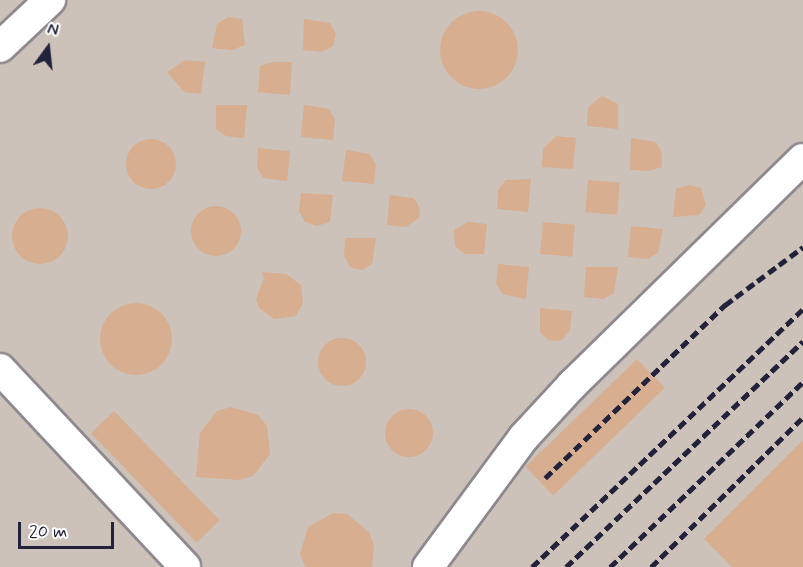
<!DOCTYPE html>
<style>
body{margin:0}
#map{position:relative;width:803px;height:567px;overflow:hidden;background:#f9f0e2;font-family:Mynerve,sans-serif}
div>[style]{position:absolute}
.industrial>*{inset:0;background:#ccc2b9;transform-origin:0 0}
.building>*{inset:0;background:#d7ae90;transform-origin:0 0}
.round{border-radius:50%}
.roads{filter:drop-shadow(2px 0 #8e898e) drop-shadow(-2px 0 #8e898e) drop-shadow(0 2px #8e898e) drop-shadow(0 -2px #8e898e)}
.minor>*{height:30px;margin:-15px;padding:0 15px;transform-origin:15px;border-radius:15px;background:#fff}
.rail>*{height:4.5px;margin-top:-2.25px;transform-origin:0;background:repeating-linear-gradient(90deg,#22223b 0 9px,transparent 0 13.5px)}
span{translate:-50% -50%;white-space:nowrap;text-align:center;line-height:1.15;-webkit-text-stroke:4.5px #fff;paint-order:stroke}
.north{position:absolute;left:18px;top:18px;width:60px;height:60px;-webkit-text-stroke:4px #fff;paint-order:stroke;rotate:15deg;font-size:16px;font-weight:700;line-height:24px;text-align:center;color:#22223b}
.north::after{content:'';display:block;margin:auto;width:21px;height:27px;background:#22223b;clip-path:polygon(50% 0,100% 100%,50% 72%,0 100%)}
.scale{position:absolute;left:18px;top:522px;width:96px;height:27px;box-sizing:border-box;border:3px solid #22223b;border-top:0;padding-left:8px;font-size:18px;line-height:21px;white-space:nowrap;color:#22223b;-webkit-text-stroke:4px #fff;paint-order:stroke}
</style>
<div id="map">
<div class="industrial">
<div style="left:0;top:0;width:803px;height:567px"></div>
</div>
<div class="building">
<div class="round" style="left:440px;top:11px;width:78px;height:78px"></div>
<div style="clip-path:polygon(228px 17px,242px 19px,245px 45px,232px 50px,212px 48px,217px 24px)"></div>
<div style="clip-path:polygon(304px 19px,330px 23px,336px 34px,333px 46px,322px 52px,303px 50px)"></div>
<div style="clip-path:polygon(185px 60px,205px 62px,201px 94px,184px 92px,167px 72px)"></div>
<div style="clip-path:polygon(273px 62px,292px 62px,290px 95px,258px 92px,260px 66px)"></div>
<div style="clip-path:polygon(602px 96px,618px 104px,618px 129px,587px 126px,588px 107px)"></div>
<div style="clip-path:polygon(216px 105px,247px 105px,244px 138px,226px 136px,216px 129px)"></div>
<div style="clip-path:polygon(304px 105px,329px 109px,335px 120px,333px 140px,301px 137px)"></div>
<div style="clip-path:polygon(557px 136px,576px 138px,573px 169px,542px 167px,543px 148px)"></div>
<div style="clip-path:polygon(631px 138px,656px 142px,662px 153px,662px 167px,648px 171px,630px 170px)"></div>
<div class="round" style="left:126px;top:139px;width:50px;height:50px"></div>
<div style="clip-path:polygon(258px 148px,290px 151px,287px 181px,263px 178px,257px 167px)"></div>
<div style="clip-path:polygon(346px 150px,370px 154px,376px 165px,374px 184px,342px 181px)"></div>
<div style="clip-path:polygon(531px 179px,528px 212px,497px 209px,498px 190px,506px 180px)"></div>
<div style="left:588px;top:180px;width:32px;height:32px;rotate:5deg"></div>
<div style="clip-path:polygon(689px 185px,701px 188px,706px 205px,699px 215px,673px 217px,676px 189px)"></div>
<div style="clip-path:polygon(301px 193px,333px 195px,330px 222px,317px 226px,305px 222px,299px 211px)"></div>
<div style="clip-path:polygon(390px 195px,414px 198px,420px 209px,419px 218px,406px 227px,387px 225px)"></div>
<div class="round" style="left:191px;top:206px;width:50px;height:50px"></div>
<div class="round" style="left:12px;top:208px;width:56px;height:56px"></div>
<div style="clip-path:polygon(468px 222px,487px 224px,484px 254px,465px 254px,455px 246px,454px 230px)"></div>
<div style="left:543px;top:222px;width:32px;height:32px;rotate:5deg"></div>
<div style="clip-path:polygon(631px 226px,663px 229px,658px 253px,647px 259px,628px 257px)"></div>
<div style="clip-path:polygon(345px 238px,376px 238px,372px 264px,362px 270px,350px 267px,344px 256px)"></div>
<div style="clip-path:polygon(498px 264px,529px 267px,526px 299px,502px 294px,496px 283px)"></div>
<div style="clip-path:polygon(586px 267px,618px 267px,614px 293px,603px 299px,584px 297px)"></div>
<div style="clip-path:polygon(262px 272px,286px 274px,301px 285px,303px 303px,296px 316px,274px 319px,259px 308px,256px 299px,264px 278px)"></div>
<div class="round" style="left:100px;top:303px;width:72px;height:72px"></div>
<div style="clip-path:polygon(540px 308px,572px 311px,570px 330px,562px 340px,550px 341px,540px 333px)"></div>
<div class="round" style="left:318px;top:338px;width:48px;height:48px"></div>
<div style="left:637px;top:359px;width:40px;height:155px;rotate:46deg"></div>
<div style="clip-path:polygon(231px 407px,258px 415px,267px 426px,270px 454px,253px 476px,239px 480px,196px 477px,200px 433px,217px 411px)"></div>
<div class="round" style="left:385px;top:409px;width:48px;height:48px"></div>
<div style="left:114px;top:411px;width:152px;height:32px;rotate:46deg"></div>
<div style="clip-path:polygon(803px 440px,803px 567px,732px 567px,704px 539px)"></div>
<div style="clip-path:polygon(333px 513px,347px 514px,369px 532px,374px 546px,372px 567px,305px 567px,300px 554px,308px 527px)"></div>
</div>
<div class="roads">
<div class="minor">
<div style="left:0;top:47px;width:69px;rotate:-43.2deg"></div>
<div style="left:0;top:369px;width:271px;rotate:46.9deg"></div>
<div style="left:428px;top:567px;width:162px;rotate:-53.6deg"></div>
<div style="left:524px;top:437px;width:71px;rotate:-47.3deg"></div>
<div style="left:572px;top:385px;width:323px;rotate:-44.4deg"></div>
</div>
</div>
<div class="rail">
<div style="left:545px;top:478px;width:250px;rotate:-43.9deg"></div>
<div style="left:725px;top:305px;width:97px;rotate:-36.6deg"></div>
<div style="left:532px;top:567px;width:374px;rotate:-43.6deg"></div>
<div style="left:566px;top:567px;width:327px;rotate:-43.6deg"></div>
<div style="left:610px;top:567px;width:267px;rotate:-43.8deg"></div>
<div style="left:651px;top:567px;width:214px;rotate:-44.6deg"></div>
</div>
<div class="north">N</div>
<div class="scale">20 m</div>
</div>
